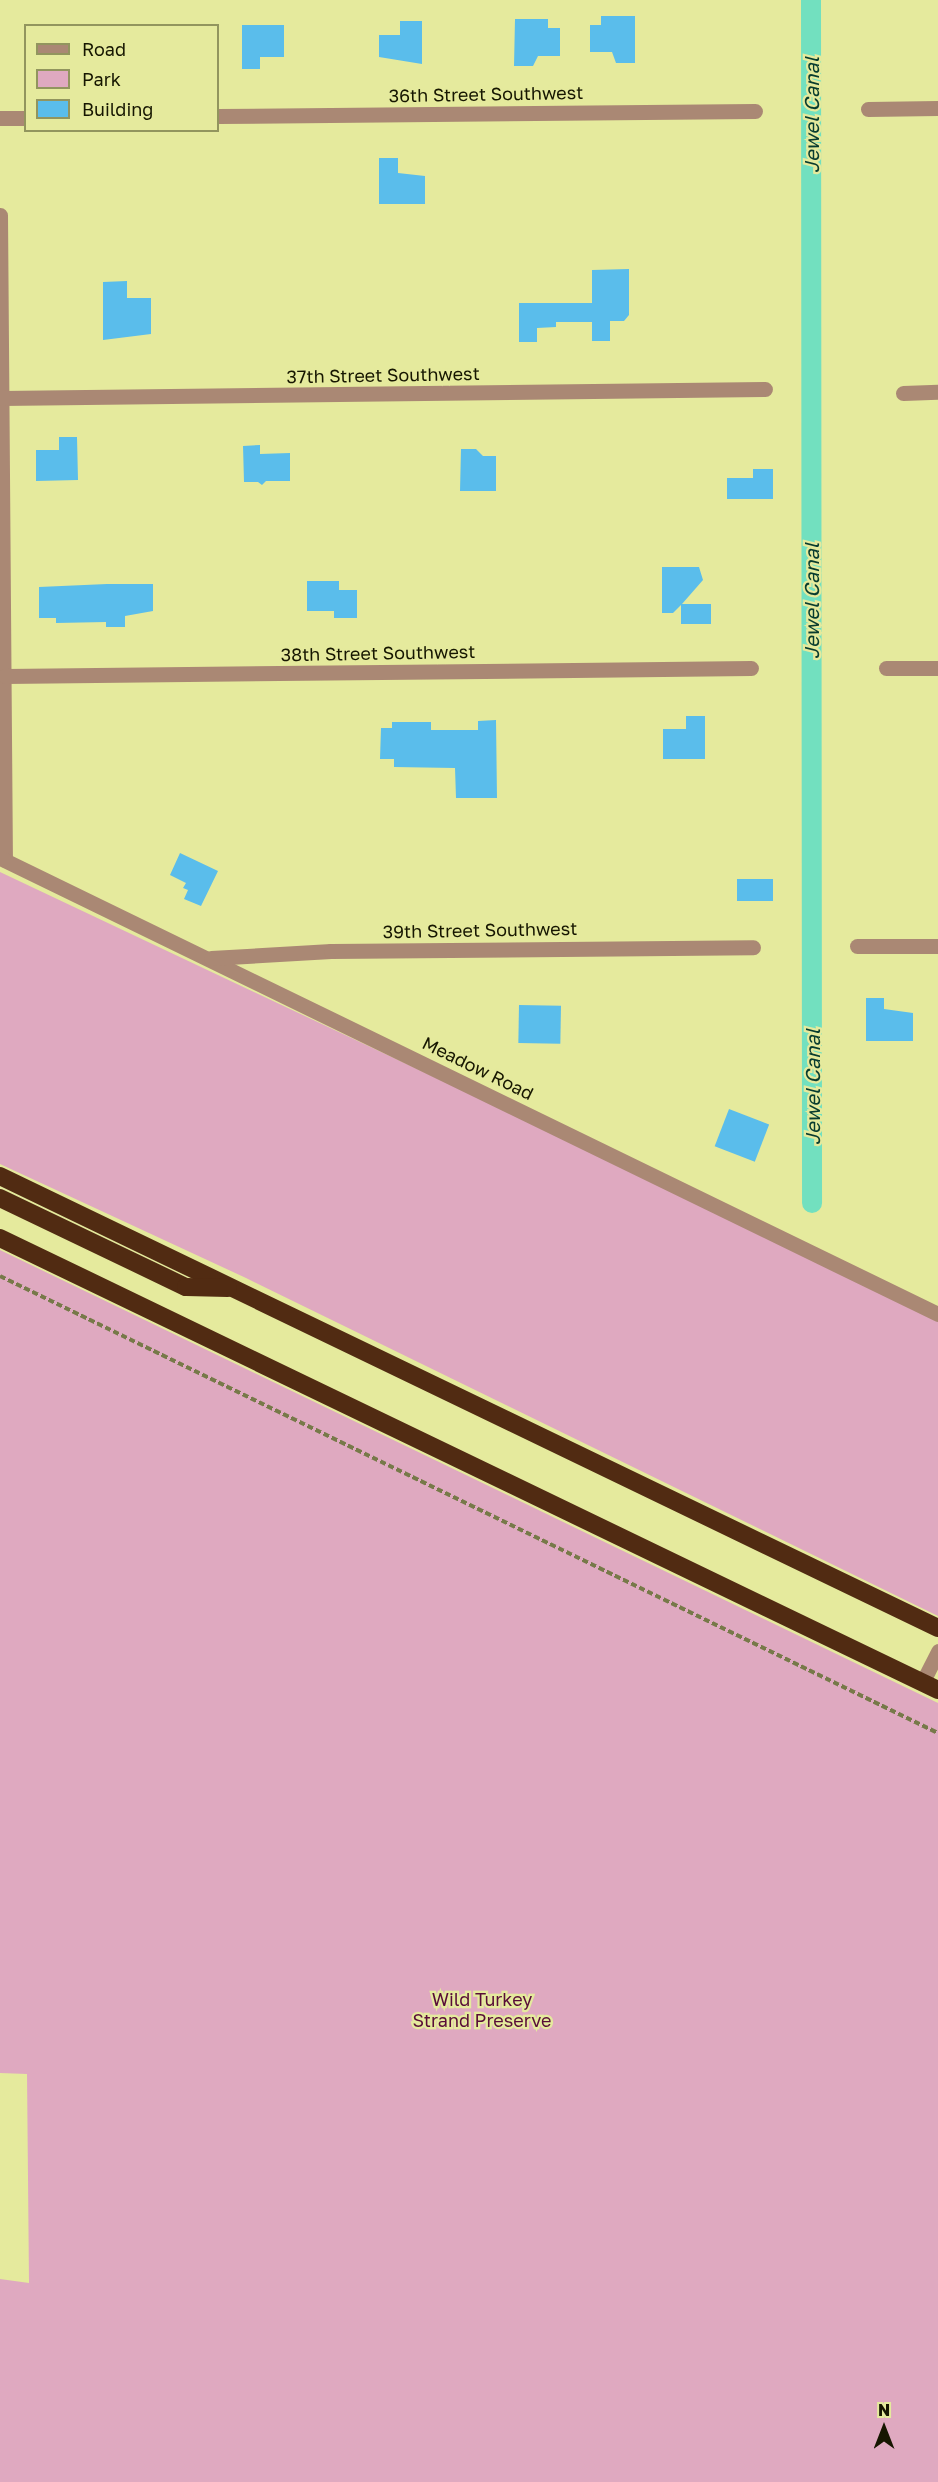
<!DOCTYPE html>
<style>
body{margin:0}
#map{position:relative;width:938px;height:2482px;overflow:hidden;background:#e5ea9d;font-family:"Golos Text",sans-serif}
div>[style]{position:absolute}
.green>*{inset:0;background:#dfa9c0}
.canal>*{height:20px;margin:-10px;padding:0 10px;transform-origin:10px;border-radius:10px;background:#72e0bf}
.building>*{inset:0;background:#5abdeb;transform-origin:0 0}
.path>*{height:4px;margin-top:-2px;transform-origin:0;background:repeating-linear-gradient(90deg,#777949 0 6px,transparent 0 9px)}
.street>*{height:15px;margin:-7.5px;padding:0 7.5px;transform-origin:7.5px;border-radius:7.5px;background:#aa8874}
.highway>*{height:18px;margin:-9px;padding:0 9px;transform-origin:9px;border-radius:9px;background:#512b12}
span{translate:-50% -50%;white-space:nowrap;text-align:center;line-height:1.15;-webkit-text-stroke:4.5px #e5ea9d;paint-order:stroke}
.street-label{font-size:18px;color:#161600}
.park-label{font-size:18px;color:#580c38}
.water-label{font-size:20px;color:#083c2f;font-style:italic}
.legend{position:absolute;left:24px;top:24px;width:195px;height:108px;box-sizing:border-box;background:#e5ea9d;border:2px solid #92955e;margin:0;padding:8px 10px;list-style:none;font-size:18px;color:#161600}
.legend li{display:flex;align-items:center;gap:12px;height:30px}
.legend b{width:30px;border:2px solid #92955e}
.north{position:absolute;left:854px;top:2398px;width:60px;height:60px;-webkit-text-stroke:4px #e5ea9d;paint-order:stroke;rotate:0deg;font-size:16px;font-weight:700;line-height:24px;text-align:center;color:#161600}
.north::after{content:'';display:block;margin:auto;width:21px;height:27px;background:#161600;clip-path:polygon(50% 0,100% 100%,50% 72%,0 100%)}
</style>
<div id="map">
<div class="green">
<div style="clip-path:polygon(0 872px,938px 1315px,938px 1616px,246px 1278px,0 1164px)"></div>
<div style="clip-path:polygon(0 1250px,938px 1703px,938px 2482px,0 2482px,0 2279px,29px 2283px,27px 2074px,0 2073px)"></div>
</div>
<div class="canal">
<div style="left:811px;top:0;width:1203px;rotate:89.95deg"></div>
</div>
<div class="building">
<div style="clip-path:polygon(601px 16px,635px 16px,635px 63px,616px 63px,612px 52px,590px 52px,590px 25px,601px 25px)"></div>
<div style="clip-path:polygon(515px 19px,548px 19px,548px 28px,560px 28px,560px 56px,538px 56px,533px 66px,514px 66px)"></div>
<div style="clip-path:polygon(400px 21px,422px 21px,422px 64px,379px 57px,379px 35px,400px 35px)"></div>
<div style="clip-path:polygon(242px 25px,284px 25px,284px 57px,260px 57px,260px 69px,242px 69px)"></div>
<div style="clip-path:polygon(379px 158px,398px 158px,398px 173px,425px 176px,425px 204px,379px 204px)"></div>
<div style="clip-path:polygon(629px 269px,629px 315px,624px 321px,610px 321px,610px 341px,592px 341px,592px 322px,556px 322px,556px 327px,537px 328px,537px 342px,519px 342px,519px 303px,592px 303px,592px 270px)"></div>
<div style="clip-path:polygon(127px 281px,127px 298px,151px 298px,151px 334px,103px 340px,103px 282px)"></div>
<div style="clip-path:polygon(59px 437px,77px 437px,78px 480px,36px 481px,36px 450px,59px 450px)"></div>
<div style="clip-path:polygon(260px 445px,260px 454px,290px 453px,290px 481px,266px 481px,262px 485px,258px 482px,244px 482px,243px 446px)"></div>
<div style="clip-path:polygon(461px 449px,476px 449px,483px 456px,496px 456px,496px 491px,460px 491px)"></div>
<div style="clip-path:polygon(753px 469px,773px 469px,773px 499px,727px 499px,727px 478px,753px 478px)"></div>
<div style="clip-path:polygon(662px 567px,699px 567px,703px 580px,682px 604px,711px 604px,711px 624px,681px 624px,681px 605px,673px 613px,662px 613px)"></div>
<div style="clip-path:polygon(307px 581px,339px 581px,339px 590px,357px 590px,357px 618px,334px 618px,334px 611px,307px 611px)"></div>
<div style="clip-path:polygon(107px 584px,153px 584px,153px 611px,125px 616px,125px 627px,106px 627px,106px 622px,56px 623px,56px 618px,39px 618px,39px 587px)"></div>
<div style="clip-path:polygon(686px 716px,705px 716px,705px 759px,663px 759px,663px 729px,686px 729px)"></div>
<div style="clip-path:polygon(496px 720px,497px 798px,456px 798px,455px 768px,394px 767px,394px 759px,380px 759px,381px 728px,392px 728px,392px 722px,431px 722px,431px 730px,478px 730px,478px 721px)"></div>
<div style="clip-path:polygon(180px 853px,218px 871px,201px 906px,184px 899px,188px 890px,183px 888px,186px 883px,170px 875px)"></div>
<div style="left:737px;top:879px;width:36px;height:22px"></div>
<div style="clip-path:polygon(866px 998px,884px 998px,884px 1009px,913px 1013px,913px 1041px,866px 1041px)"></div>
<div style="left:519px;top:1005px;width:42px;height:38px;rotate:1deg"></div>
<div style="left:729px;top:1109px;width:43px;height:40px;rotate:21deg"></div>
</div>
<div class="path">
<div style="left:0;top:1276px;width:1043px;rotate:25.98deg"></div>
</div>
<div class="street">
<div style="left:868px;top:109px;width:70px;rotate:-0.8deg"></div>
<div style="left:218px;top:116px;width:537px;rotate:-0.53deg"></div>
<div style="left:0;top:118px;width:26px"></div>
<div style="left:0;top:215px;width:645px;rotate:89.56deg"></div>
<div style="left:903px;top:393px;width:35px;rotate:-2deg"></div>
<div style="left:1px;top:398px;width:764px;rotate:-0.67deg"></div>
<div style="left:886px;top:668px;width:52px"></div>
<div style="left:5px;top:676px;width:746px;rotate:-0.61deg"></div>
<div style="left:0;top:858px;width:1043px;rotate:25.93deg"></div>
<div style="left:857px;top:946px;width:81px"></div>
<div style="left:211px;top:958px;width:120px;rotate:-3.3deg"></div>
<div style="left:331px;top:951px;width:422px;rotate:-0.5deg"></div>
<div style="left:922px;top:1683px;width:36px;rotate:-63deg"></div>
</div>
<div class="highway">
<div style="left:0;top:1176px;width:1041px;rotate:25.73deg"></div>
<div style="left:0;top:1198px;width:206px;rotate:25.6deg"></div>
<div style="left:186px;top:1287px;width:42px;rotate:1.4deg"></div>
<div style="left:0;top:1238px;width:1041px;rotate:25.73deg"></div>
</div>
<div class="street-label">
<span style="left:486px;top:94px;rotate:-1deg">36th Street Southwest</span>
<span style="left:383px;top:375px;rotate:-1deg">37th Street Southwest</span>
<span style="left:378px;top:653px;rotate:-1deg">38th Street Southwest</span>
<span style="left:480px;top:930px;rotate:-1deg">39th Street Southwest</span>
<span style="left:478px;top:1068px;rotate:26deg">Meadow Road</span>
</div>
<div class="park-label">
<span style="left:482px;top:2010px">Wild Turkey<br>Strand Preserve</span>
</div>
<div class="water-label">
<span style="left:811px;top:115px;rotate:-90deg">Jewel Canal</span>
<span style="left:811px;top:601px;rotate:-90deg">Jewel Canal</span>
<span style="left:812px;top:1087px;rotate:-90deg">Jewel Canal</span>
</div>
<ul class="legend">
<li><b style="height:8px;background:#aa8874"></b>Road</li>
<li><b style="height:16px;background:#dfa9c0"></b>Park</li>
<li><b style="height:16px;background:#5abdeb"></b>Building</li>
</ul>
<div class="north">N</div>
</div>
